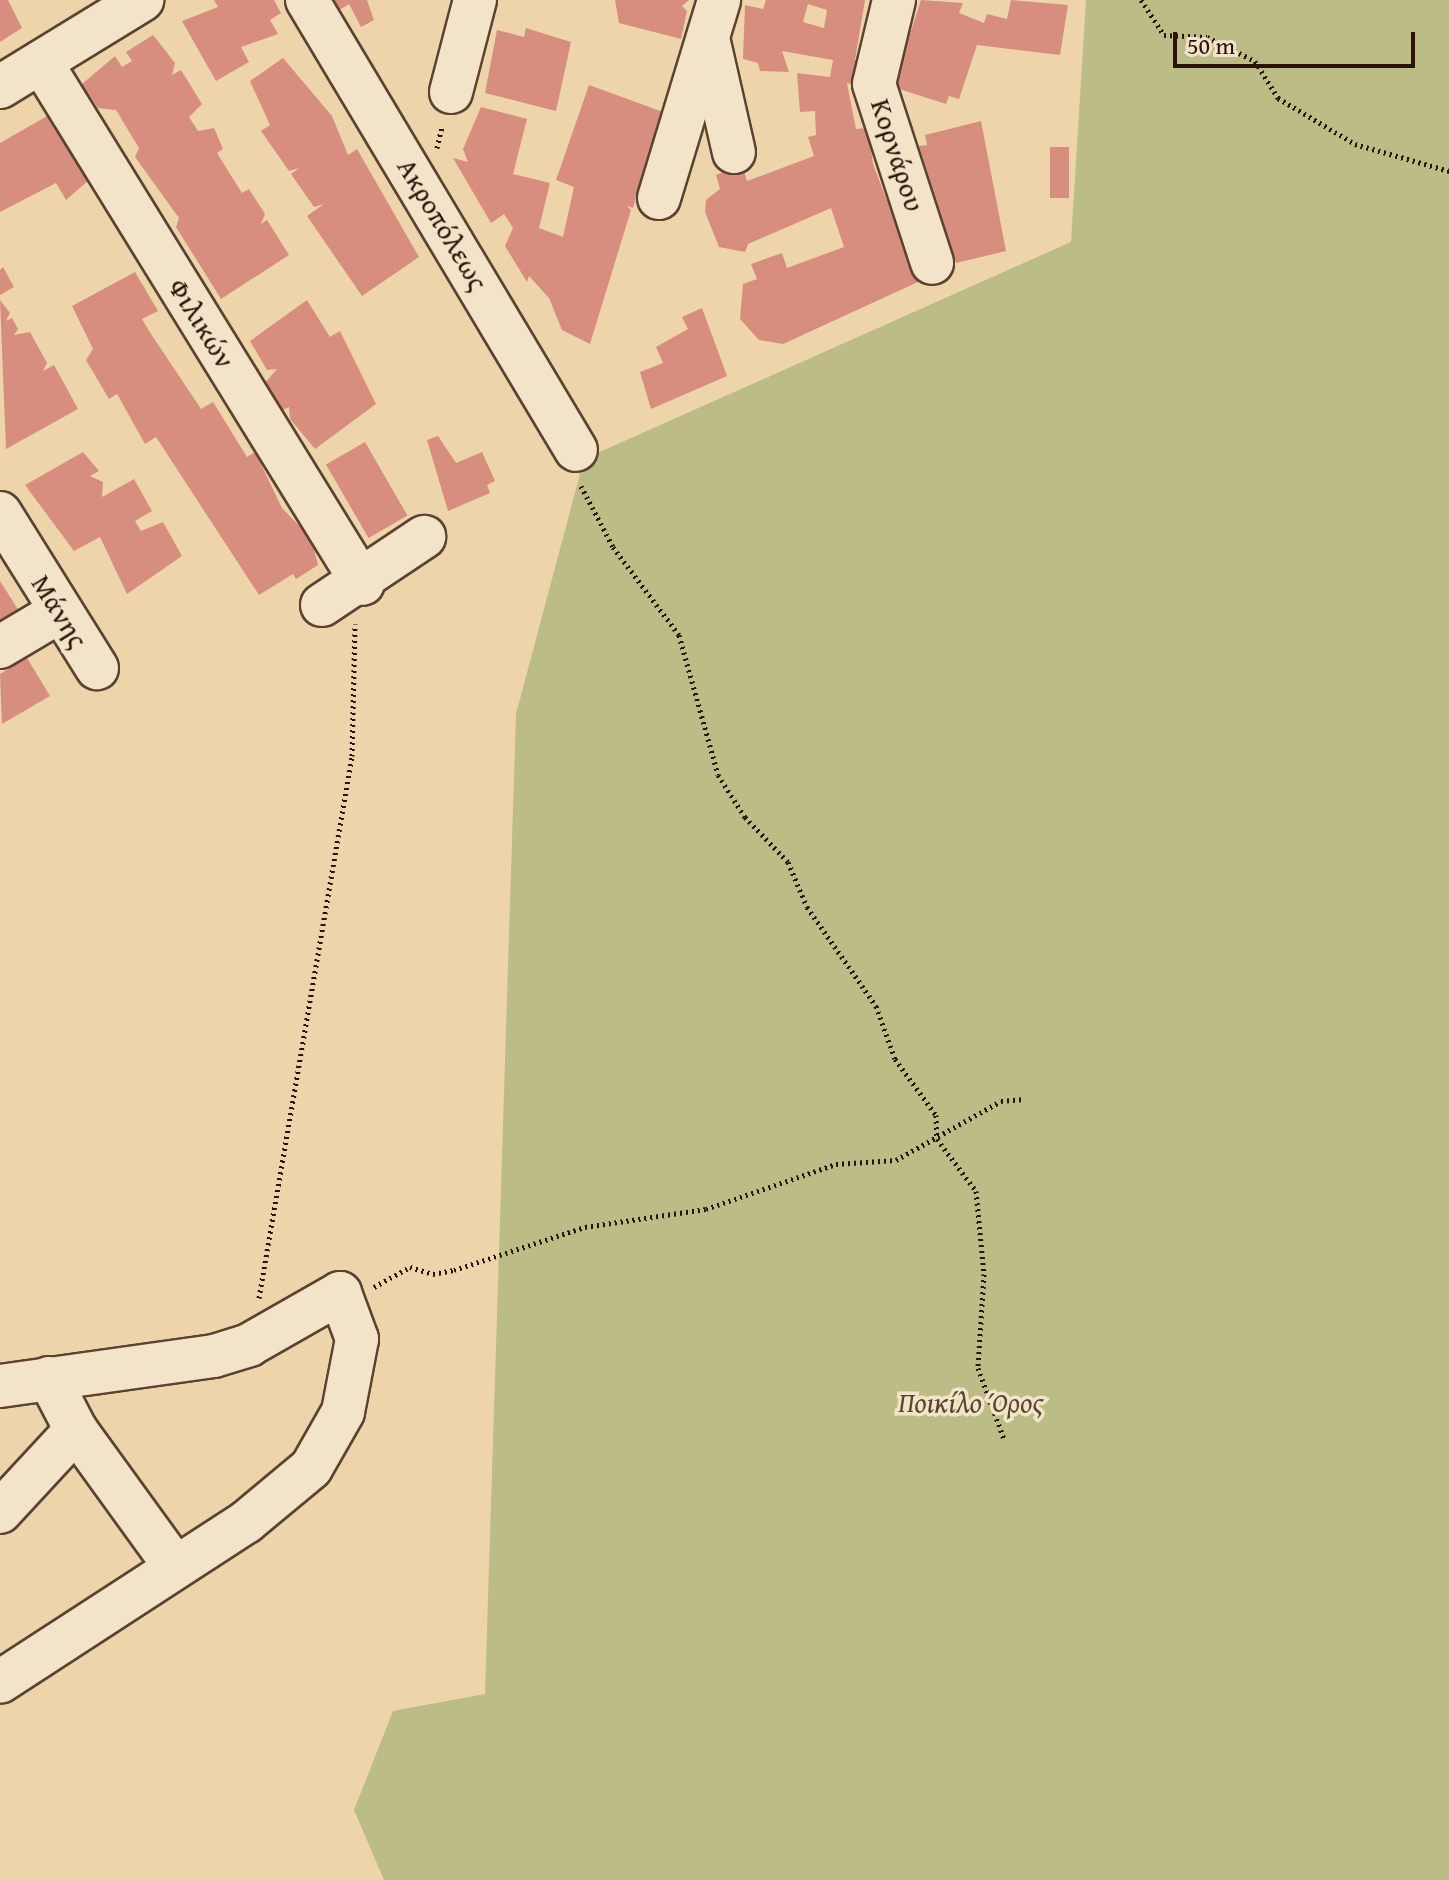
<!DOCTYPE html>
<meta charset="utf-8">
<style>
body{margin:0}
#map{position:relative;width:1449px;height:1880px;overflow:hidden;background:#edd4aa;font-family:"Gentium Book Plus",serif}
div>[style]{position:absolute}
.green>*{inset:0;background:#bbbc86}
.building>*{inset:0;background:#d88e7f;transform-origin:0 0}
.path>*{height:5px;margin-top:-2.5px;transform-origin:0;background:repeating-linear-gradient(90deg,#2a130a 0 2px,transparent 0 6px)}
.roads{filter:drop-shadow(2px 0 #5b4332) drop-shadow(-2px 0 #5b4332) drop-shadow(0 2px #5b4332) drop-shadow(0 -2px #5b4332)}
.minor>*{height:42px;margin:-21px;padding:0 21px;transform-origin:21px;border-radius:21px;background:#f3e3c8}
span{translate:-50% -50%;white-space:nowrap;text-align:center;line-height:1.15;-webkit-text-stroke:7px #f3e3c8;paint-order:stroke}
.street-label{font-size:28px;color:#2a130a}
.park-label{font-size:28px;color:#56462f;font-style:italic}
.scale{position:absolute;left:1173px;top:32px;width:242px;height:36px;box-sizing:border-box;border:4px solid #2a130a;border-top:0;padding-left:10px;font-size:24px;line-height:28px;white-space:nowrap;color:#2a130a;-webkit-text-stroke:6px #f3e3c8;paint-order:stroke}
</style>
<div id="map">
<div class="green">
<div style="clip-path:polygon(1086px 0,1449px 0,1449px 1880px,384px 1880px,354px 1810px,393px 1711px,485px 1694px,516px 714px,584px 459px,1071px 242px)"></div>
</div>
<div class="building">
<div style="clip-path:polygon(0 0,8px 0,22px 28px,0 42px)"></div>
<div style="clip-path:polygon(214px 0,274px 0,281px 13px,270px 20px,278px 34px,241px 47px,249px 62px,216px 81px,182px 21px,218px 7px)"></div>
<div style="clip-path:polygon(315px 0,367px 0,374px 20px,361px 27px,349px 4px,336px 12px)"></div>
<div style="clip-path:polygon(615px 0,689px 0,682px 6px,687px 11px,681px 39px,619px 23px)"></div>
<div style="clip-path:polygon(evenodd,766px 0,865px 0,855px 60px,867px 62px,862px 89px,847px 83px,856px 129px,868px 128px,873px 164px,918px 282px,783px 344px,759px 340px,740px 319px,743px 284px,757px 279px,751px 264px,782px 253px,787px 268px,844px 247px,831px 208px,748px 244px,745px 252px,719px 247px,705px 212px,706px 200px,720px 189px,716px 175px,742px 165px,747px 181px,814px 156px,808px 137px,816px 135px,815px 111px,800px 112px,797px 73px,830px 77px,833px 60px,782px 51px,789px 72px,760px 71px,758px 63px,743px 59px,745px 5px,763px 9px,766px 0,808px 4px,827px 10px,824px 28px,803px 22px,808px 4px)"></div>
<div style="clip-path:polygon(921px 0,963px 3px,959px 13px,984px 23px,987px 14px,1007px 19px,1011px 0,1068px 5px,1060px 55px,977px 45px,959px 99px,949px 96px,946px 104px,893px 87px)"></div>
<div style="clip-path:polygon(526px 28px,571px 42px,556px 111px,485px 93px,497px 30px,524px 37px)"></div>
<div style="clip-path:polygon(153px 35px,175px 63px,172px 75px,181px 70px,202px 104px,189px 117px,198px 131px,214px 128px,223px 149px,217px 153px,242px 193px,249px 189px,265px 214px,261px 224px,267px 220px,289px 255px,221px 299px,176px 227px,179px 218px,135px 157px,139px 148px,116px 110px,98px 108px,82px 84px,115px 56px,122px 67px,132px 61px,126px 52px)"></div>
<div style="clip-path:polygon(283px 58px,332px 116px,348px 155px,357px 149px,419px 257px,362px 296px,307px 216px,324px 204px,314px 207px,291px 174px,299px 168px,289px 171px,261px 131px,270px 125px,250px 81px)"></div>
<div style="clip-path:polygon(589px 85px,663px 112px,633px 208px,627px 206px,631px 210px,590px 344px,562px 330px,549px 298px,529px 276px,527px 282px,505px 246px,513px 228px,504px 214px,491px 223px,453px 158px,468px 162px,463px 149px,481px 107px,527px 119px,513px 174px,550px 183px,539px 228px,563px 237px,574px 187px,556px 180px)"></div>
<div style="clip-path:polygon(49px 115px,89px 180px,66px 200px,56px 183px,0 212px,0 143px)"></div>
<div style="clip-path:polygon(981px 121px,1006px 251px,956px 263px,919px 146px,927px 145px,925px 135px)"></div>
<div style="left:1050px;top:147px;width:19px;height:51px"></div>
<div style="clip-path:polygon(3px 267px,14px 287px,0 295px,0 270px)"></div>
<div style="clip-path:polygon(135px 272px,158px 311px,142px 319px,149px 331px,201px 409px,213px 402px,247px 457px,255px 452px,282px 508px,311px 538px,318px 565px,296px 579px,293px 574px,259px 595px,156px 437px,145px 444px,117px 394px,109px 399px,86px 360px,93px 349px,72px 306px)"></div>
<div style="clip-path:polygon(0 300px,10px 313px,6px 321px,12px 318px,18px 329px,14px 335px,30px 332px,47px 363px,43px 371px,54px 365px,78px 409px,6px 449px)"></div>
<div style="clip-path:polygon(307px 300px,330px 337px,340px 331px,376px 404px,315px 449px,290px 419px,289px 407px,281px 411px,264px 384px,277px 369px,267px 370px,250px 341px)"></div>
<div style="clip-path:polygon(702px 308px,727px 376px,651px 409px,640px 372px,663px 363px,656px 347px,688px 329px,682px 317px)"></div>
<div style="clip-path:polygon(438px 436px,456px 463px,482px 452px,495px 481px,487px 485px,490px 493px,448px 511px,427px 440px)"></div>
<div style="left:365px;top:442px;width:85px;height:45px;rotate:60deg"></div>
<div style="clip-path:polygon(83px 452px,99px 471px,90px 476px,103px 482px,102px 497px,134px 479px,152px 511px,135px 521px,141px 531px,163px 522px,182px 556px,127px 594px,100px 537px,74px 551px,25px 485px)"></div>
<div style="clip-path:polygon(0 581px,19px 611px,0 623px)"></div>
<div style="clip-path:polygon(27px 658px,50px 696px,2px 724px,0 674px)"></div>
</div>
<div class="path">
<div style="left:1141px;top:0;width:42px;rotate:56.7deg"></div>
<div style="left:1164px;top:35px;width:43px;rotate:2.7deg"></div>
<div style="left:1207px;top:37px;width:54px;rotate:26.6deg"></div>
<div style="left:1255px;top:61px;width:44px;rotate:58.1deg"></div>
<div style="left:1278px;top:98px;width:90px;rotate:30.9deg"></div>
<div style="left:1355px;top:144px;width:98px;rotate:16deg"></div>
<div style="left:437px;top:148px;width:22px;rotate:-77deg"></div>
<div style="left:581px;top:486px;width:69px;rotate:62.3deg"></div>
<div style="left:613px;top:547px;width:110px;rotate:53.1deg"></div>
<div style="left:679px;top:635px;width:145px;rotate:74.4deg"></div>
<div style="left:718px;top:775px;width:50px;rotate:57.3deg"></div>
<div style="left:745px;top:817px;width:62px;rotate:46.3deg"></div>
<div style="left:788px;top:862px;width:49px;rotate:67.1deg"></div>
<div style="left:807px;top:907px;width:121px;rotate:55.1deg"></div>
<div style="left:876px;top:1006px;width:56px;rotate:70.3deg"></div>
<div style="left:895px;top:1059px;width:69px;rotate:53.8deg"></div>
<div style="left:936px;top:1115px;width:24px;rotate:88deg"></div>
<div style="left:937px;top:1139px;width:65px;rotate:53.1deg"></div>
<div style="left:976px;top:1191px;width:83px;rotate:84.5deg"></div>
<div style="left:984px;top:1274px;width:94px;rotate:93.7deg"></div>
<div style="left:978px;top:1368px;width:76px;rotate:69.9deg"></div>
<div style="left:374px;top:1287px;width:41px;rotate:-29.1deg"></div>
<div style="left:410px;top:1267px;width:24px;rotate:17deg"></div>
<div style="left:433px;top:1274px;width:21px;rotate:-11deg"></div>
<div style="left:454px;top:1270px;width:138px;rotate:-18.2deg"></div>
<div style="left:585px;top:1227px;width:122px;rotate:-8.5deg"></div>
<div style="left:706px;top:1209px;width:138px;rotate:-19.1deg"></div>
<div style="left:836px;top:1164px;width:60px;rotate:-3.8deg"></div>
<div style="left:896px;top:1160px;width:120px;rotate:-29.3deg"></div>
<div style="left:1001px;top:1101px;width:24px;rotate:-5deg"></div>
<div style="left:259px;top:1298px;width:550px;rotate:-80.26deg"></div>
<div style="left:352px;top:756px;width:132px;rotate:-88.7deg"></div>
</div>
<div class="roads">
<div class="minor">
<div style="left:307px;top:0;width:524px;rotate:59.13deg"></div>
<div style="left:894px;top:0;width:86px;rotate:103.4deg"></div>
<div style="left:874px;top:84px;width:188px;rotate:72deg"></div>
<div style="left:708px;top:38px;width:117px;rotate:77.2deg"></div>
<div style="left:41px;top:62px;width:613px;rotate:58.33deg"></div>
<div style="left:0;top:87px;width:167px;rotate:-31.5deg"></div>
<div style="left:451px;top:92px;width:95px;rotate:-75.4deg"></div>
<div style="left:659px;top:198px;width:207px;rotate:-73.1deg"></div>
<div style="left:0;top:513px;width:183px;rotate:58deg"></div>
<div style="left:322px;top:605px;width:123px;rotate:-33.7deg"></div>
<div style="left:0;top:647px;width:69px;rotate:-30.7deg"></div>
<div style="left:49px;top:1378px;width:59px;rotate:62.6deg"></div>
<div style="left:76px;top:1430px;width:169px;rotate:54.1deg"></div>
<div style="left:0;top:1386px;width:216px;rotate:-8deg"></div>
<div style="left:214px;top:1356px;width:37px;rotate:-17deg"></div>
<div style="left:249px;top:1345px;width:105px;rotate:-29.7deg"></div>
<div style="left:340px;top:1293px;width:49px;rotate:69.7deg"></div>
<div style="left:357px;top:1339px;width:74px;rotate:100.9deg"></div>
<div style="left:343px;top:1412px;width:64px;rotate:119.7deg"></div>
<div style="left:311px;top:1468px;width:85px;rotate:140.3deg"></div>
<div style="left:246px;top:1522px;width:293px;rotate:147deg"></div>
<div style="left:0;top:1512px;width:112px;rotate:-47.2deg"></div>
</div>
</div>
<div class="street-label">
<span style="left:898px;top:155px;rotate:72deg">Κορνάρου</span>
<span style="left:443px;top:224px;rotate:59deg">Ακροπόλεως</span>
<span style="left:202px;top:323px;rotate:58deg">Φιλικών</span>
<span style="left:60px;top:611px;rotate:58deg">Μάνης</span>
</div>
<div class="park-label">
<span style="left:971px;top:1402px">Ποικίλο Όρος</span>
</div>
<div class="scale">50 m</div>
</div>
